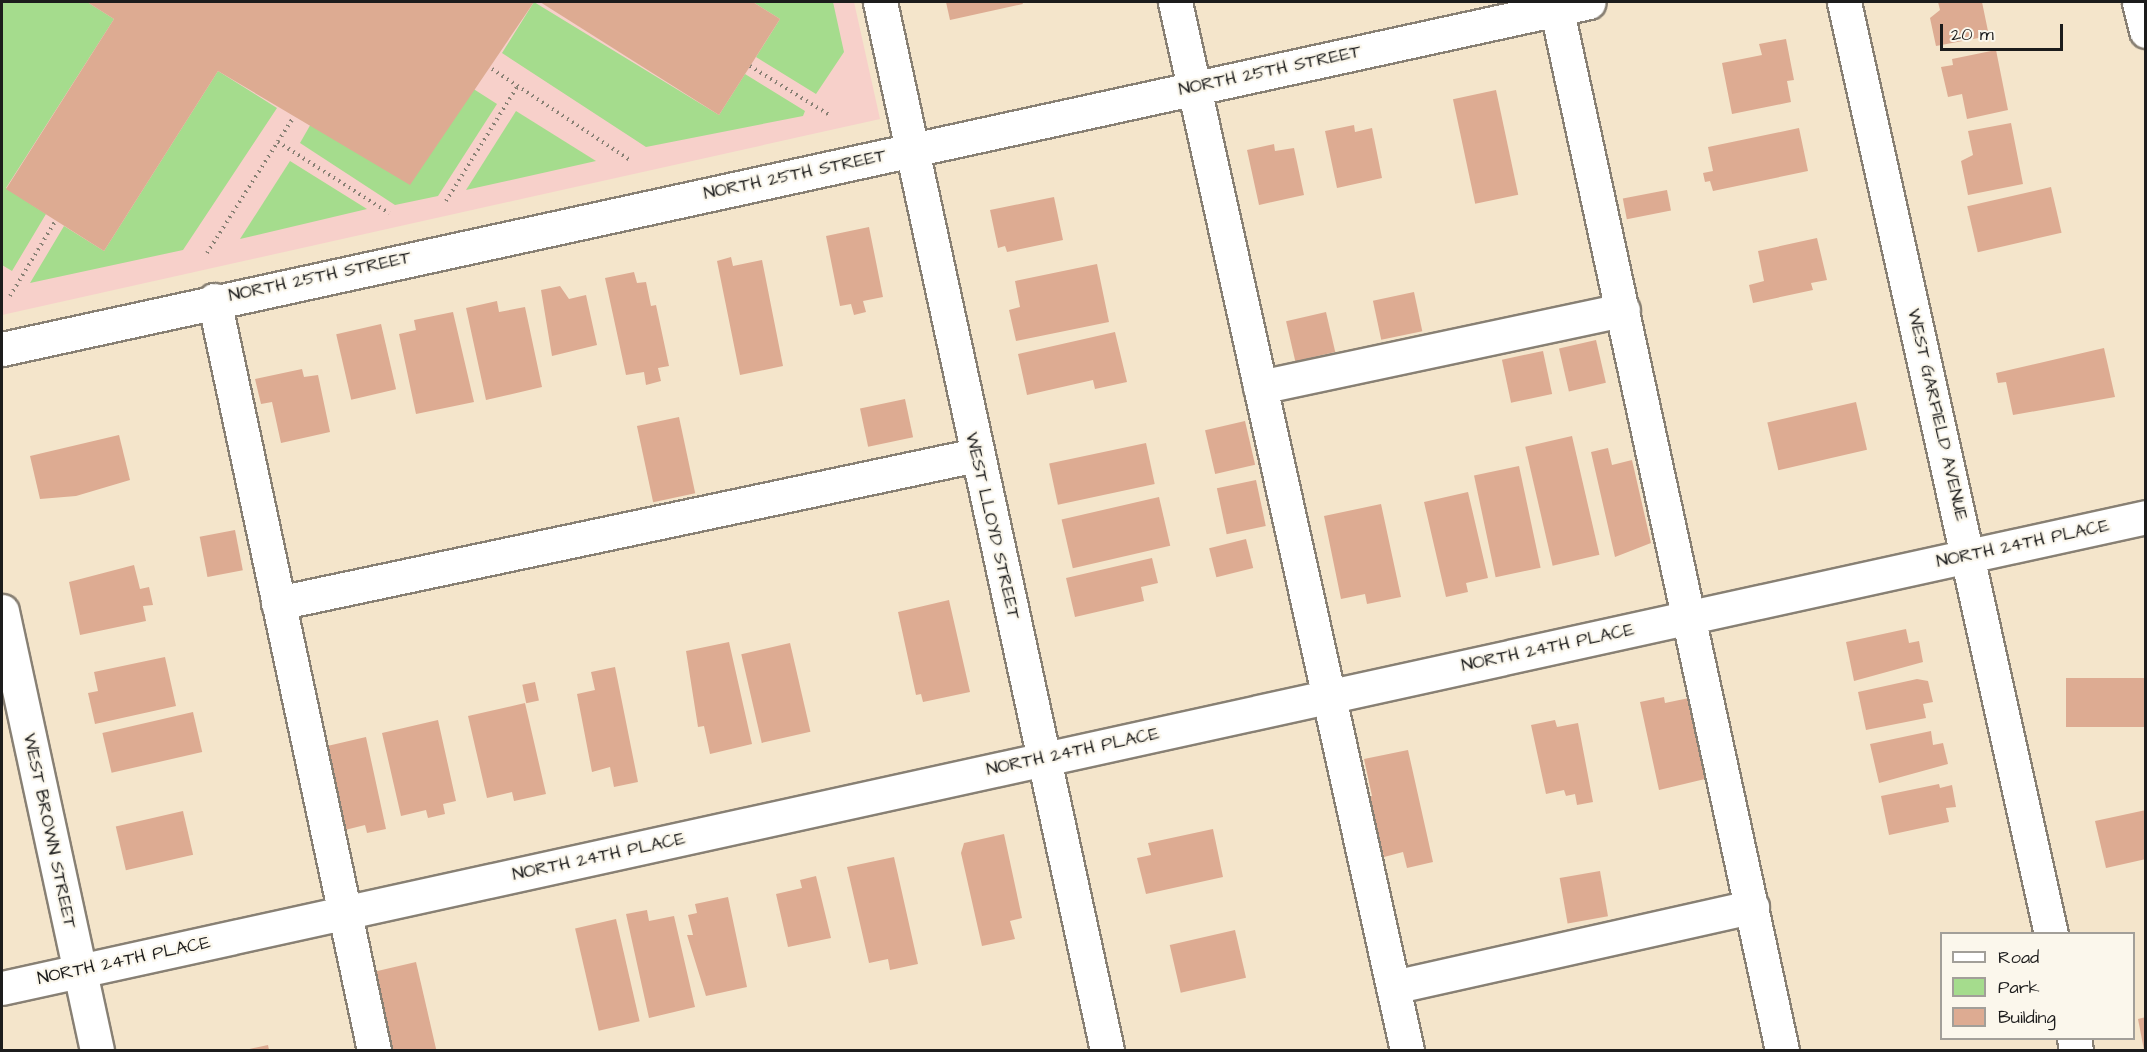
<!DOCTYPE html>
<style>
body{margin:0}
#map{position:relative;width:2147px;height:1052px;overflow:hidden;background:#f4e5cb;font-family:"Architects Daughter",sans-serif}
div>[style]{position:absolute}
.built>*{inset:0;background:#f7d0ca}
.green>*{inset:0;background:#a5dc8d}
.building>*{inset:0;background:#ddab92;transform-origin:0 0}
.path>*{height:4px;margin-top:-2px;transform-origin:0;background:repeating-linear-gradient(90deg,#888074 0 1.5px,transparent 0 6px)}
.roads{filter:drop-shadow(2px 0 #888074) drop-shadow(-2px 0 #888074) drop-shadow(0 2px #888074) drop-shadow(0 -2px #888074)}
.minor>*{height:33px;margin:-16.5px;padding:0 16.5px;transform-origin:16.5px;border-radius:16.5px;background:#fff}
span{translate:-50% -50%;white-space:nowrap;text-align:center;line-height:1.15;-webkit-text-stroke:4.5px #fbf7ec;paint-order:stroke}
.street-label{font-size:18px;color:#1c1c1c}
.frame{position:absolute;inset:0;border:3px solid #1c1c1c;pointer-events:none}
.legend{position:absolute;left:1940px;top:932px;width:195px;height:108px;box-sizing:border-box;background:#fbf7ec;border:2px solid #a29f99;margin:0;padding:8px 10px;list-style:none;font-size:18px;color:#1c1c1c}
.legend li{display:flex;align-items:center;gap:12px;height:30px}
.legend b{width:30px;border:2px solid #a29f99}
.scale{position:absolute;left:1940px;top:24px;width:123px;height:27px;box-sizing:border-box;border:3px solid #1c1c1c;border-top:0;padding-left:8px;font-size:18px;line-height:21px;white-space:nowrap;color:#1c1c1c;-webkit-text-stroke:4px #fbf7ec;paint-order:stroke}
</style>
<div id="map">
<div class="built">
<div style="clip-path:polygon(2px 2px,854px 2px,880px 119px,2px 315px)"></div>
</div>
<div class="green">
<div style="clip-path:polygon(2px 2px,87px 2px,114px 19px,6px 188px,46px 214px,12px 271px,2px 265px)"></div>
<div style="clip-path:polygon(534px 2px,719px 115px,745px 74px,805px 111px,803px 116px,646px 147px,502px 53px)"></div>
<div style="clip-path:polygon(753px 2px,833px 2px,844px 52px,816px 94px,756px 57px,780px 19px)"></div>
<div style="clip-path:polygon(218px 71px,277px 108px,183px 250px,30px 283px,64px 226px,104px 251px)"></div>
<div style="clip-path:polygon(472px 88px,497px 104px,438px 196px,395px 205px,300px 143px,312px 122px)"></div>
<div style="clip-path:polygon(516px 111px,596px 161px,466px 190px)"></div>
<div style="clip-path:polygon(290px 161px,367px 209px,240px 239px)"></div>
</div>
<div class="building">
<div style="clip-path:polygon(87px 2px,534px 2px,410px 185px,218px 71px,104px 251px,6px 189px,114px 19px)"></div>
<div style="clip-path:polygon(540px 2px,753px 2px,780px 19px,719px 115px)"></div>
<div style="clip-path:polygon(946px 2px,1022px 2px,1023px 4px,950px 20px)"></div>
<div style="clip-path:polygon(1938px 2px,1982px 2px,1989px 36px,1936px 46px,1930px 18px,1940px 10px)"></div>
<div style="clip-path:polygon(1786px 39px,1794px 80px,1787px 81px,1791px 102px,1732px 114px,1722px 63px,1762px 55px,1759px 44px)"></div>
<div style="clip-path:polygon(1996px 50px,2008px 110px,1967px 119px,1962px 94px,1948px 97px,1941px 67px,1953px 65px,1952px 59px)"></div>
<div style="left:1496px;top:90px;width:107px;height:44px;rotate:78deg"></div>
<div style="clip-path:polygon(2011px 123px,2023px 184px,1968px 195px,1961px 161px,1973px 155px,1968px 131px)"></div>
<div style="clip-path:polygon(1354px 125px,1355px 132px,1372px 128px,1382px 178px,1337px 188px,1325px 131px)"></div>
<div style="clip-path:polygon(1799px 128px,1808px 171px,1713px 191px,1710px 181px,1705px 182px,1703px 173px,1713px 171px,1708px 147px)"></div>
<div style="clip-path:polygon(1274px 144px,1275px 151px,1294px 148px,1304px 195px,1259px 205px,1247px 150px)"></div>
<div style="left:2051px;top:187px;width:47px;height:86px;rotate:77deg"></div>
<div style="left:1667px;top:190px;width:21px;height:45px;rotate:79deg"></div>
<div style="clip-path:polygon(1054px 197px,1063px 240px,1007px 252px,1005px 246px,998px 248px,990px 210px)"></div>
<div style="clip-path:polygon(869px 227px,883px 297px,863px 301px,866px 312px,854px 315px,851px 304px,840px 306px,826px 236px)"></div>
<div style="clip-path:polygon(1817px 238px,1827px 280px,1811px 283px,1813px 290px,1753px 303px,1749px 285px,1764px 281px,1758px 251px)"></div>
<div style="clip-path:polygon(731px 257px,733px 266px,762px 260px,783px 366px,740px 375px,717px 261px)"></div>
<div style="clip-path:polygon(1097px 264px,1109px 322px,1016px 341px,1009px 310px,1020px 307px,1015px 281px)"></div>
<div style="clip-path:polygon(634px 272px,637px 283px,646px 282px,651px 306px,656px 305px,669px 366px,658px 368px,661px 381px,646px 385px,644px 372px,626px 375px,605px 278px)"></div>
<div style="clip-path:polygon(560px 286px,569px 299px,586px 295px,597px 345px,552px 356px,541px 290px)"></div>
<div style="left:1414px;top:292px;width:40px;height:42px;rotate:78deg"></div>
<div style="clip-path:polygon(497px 301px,499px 312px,525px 307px,542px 387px,486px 400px,466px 308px)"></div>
<div style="clip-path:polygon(453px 312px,474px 402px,416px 414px,399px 334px,416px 330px,414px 320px)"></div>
<div style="left:1326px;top:312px;width:41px;height:41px;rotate:77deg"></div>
<div style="left:381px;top:324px;width:67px;height:46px;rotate:77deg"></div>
<div style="clip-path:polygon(1115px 332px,1127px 382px,1095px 389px,1093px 380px,1027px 395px,1018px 354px)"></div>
<div style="left:1596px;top:340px;width:44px;height:38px;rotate:77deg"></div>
<div style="clip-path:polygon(2104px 348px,2115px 397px,2013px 415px,2006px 382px,1998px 383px,1996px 373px)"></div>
<div style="left:1543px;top:351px;width:44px;height:42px;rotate:78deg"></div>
<div style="clip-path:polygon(302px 369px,304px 377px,318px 375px,330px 432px,281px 443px,272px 402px,261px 404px,255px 379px)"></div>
<div style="left:905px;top:399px;width:39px;height:46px;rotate:78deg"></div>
<div style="left:1856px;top:402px;width:49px;height:91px;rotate:77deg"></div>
<div style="left:679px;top:417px;width:78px;height:43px;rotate:78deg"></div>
<div style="left:1245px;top:421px;width:45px;height:41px;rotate:77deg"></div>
<div style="clip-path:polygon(119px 435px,130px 480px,76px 496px,40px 499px,30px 456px)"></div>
<div style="left:1572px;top:436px;width:122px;height:48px;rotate:77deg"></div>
<div style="left:1146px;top:443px;width:42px;height:99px;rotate:78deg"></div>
<div style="clip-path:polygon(1608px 448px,1612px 465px,1632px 460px,1651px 543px,1615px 557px,1591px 452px)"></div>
<div style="left:1519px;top:466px;width:104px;height:46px;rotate:78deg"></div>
<div style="left:1256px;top:480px;width:47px;height:40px;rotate:78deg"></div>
<div style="clip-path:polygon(1468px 492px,1488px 578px,1466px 583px,1468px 592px,1446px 597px,1424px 502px)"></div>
<div style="left:1159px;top:497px;width:50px;height:100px;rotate:77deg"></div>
<div style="clip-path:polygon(1381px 504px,1401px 597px,1367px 604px,1365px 594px,1341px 599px,1324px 516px)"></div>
<div style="left:235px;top:530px;width:41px;height:36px;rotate:79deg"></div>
<div style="left:1246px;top:539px;width:30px;height:38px;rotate:76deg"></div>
<div style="clip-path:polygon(1152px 558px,1158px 583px,1141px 587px,1144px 601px,1075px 617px,1066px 578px)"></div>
<div style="clip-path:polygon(134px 565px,140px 589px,149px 587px,153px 605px,143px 606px,146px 621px,80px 635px,69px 582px)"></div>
<div style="clip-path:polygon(949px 600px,970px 692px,923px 702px,921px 694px,916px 695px,898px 612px)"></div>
<div style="clip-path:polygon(1906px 629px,1909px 643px,1919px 641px,1923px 662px,1854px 681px,1846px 642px)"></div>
<div style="clip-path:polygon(729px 642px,752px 744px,710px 754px,704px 726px,698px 727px,686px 651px)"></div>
<div style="left:790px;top:643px;width:91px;height:50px;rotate:77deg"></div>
<div style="clip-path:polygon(165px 657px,176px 706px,95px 724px,88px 693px,98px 691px,94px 672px)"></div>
<div style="clip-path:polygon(615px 667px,638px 782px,614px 787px,610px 767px,592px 772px,577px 694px,595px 690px,591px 672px)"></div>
<div style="left:2146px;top:678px;width:49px;height:80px;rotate:90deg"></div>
<div style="clip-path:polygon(1917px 679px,1928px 681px,1933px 702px,1923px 704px,1926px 718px,1866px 730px,1858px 692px)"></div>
<div style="left:535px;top:682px;width:19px;height:13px;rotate:78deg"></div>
<div style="clip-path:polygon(1664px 697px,1665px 703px,1689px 698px,1705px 779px,1659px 790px,1640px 702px)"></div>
<div style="clip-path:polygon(525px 703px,546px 794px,514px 801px,512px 792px,487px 798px,468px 716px)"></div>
<div style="left:193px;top:712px;width:41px;height:93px;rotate:77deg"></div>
<div style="clip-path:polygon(438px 720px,456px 801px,443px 804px,445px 814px,428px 818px,426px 810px,401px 816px,382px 733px)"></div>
<div style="clip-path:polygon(1555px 720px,1557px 727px,1578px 723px,1593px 802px,1577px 805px,1575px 794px,1566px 796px,1564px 790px,1546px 794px,1531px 725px)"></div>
<div style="clip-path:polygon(1931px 731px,1933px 745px,1943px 743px,1948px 764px,1879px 783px,1870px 744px)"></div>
<div style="clip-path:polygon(366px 737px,386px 829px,367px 833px,365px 825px,341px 831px,323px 747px)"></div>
<div style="clip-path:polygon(1408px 750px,1433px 862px,1407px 868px,1403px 852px,1384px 857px,1368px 797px,1372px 796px,1364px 759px)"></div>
<div style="clip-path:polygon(1939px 784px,1940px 788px,1952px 785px,1956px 807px,1946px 808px,1949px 822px,1889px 835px,1881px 796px)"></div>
<div style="clip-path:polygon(2146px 810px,2146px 859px,2106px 868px,2095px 821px)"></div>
<div style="left:183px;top:811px;width:45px;height:69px;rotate:77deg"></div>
<div style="clip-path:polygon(1213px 829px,1223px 877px,1146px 894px,1137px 858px,1151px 855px,1148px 843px)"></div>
<div style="clip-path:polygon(1004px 834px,1022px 918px,1010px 921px,1015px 939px,982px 946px,961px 853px,964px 843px)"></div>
<div style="clip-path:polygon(894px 857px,918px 964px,890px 970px,888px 959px,869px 963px,847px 867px)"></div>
<div style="left:1600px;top:871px;width:46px;height:41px;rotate:80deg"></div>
<div style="clip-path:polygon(816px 876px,831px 938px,788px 947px,776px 894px,802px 888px,800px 880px)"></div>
<div style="clip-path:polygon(728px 897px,747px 987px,706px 996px,687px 935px,693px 935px,688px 915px,697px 913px,695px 904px)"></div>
<div style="clip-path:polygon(647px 910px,649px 921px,674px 916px,695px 1007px,649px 1018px,626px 914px)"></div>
<div style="left:616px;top:919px;width:105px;height:42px;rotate:77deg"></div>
<div style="left:1235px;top:930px;width:49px;height:67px;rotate:77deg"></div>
<div style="left:416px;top:962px;width:90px;height:44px;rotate:77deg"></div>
<div style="clip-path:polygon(2146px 1017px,2146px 1050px,2144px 1050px,2138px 1019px)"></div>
<div style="clip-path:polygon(268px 1045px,269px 1050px,245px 1050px)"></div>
</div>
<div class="path">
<div style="left:750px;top:66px;width:95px;rotate:31.7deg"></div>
<div style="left:492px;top:69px;width:165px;rotate:33.4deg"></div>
<div style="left:278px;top:142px;width:132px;rotate:32.6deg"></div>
<div style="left:446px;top:201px;width:134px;rotate:-58.1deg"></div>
<div style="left:207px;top:253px;width:160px;rotate:-57.5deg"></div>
<div style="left:10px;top:296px;width:89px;rotate:-58.8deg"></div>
</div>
<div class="roads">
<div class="minor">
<div style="left:880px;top:2px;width:1072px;rotate:77.78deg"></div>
<div style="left:1175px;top:2px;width:1073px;rotate:77.52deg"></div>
<div style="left:1555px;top:2px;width:1072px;rotate:77.78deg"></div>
<div style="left:1844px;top:2px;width:955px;rotate:77.48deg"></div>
<div style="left:2139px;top:2px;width:30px;rotate:76deg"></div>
<div style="left:214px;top:300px;width:767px;rotate:77.96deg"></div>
<div style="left:2px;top:349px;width:1624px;rotate:-12.33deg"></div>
<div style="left:1260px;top:387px;width:371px;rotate:-12deg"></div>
<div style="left:278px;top:603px;width:714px;rotate:-11.97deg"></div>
<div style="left:2px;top:611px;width:449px;rotate:77.8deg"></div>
<div style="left:1393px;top:987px;width:368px;rotate:-12.6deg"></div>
<div style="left:2px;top:988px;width:2195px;rotate:-12.39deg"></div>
<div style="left:2074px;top:1038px;width:12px;rotate:81deg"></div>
</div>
</div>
<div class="street-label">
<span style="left:1270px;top:71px;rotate:-12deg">NORTH 25TH STREET</span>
<span style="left:795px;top:175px;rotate:-12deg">NORTH 25TH STREET</span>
<span style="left:320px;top:277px;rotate:-12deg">NORTH 25TH STREET</span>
<span style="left:1937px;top:415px;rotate:77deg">WEST GARFIELD AVENUE</span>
<span style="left:992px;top:526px;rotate:77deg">WEST LLOYD STREET</span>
<span style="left:2023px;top:544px;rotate:-12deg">NORTH 24TH PLACE</span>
<span style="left:1548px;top:648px;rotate:-12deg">NORTH 24TH PLACE</span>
<span style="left:1073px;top:752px;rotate:-12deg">NORTH 24TH PLACE</span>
<span style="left:49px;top:831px;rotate:78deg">WEST BROWN STREET</span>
<span style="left:599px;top:857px;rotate:-12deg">NORTH 24TH PLACE</span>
<span style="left:124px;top:961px;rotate:-12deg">NORTH 24TH PLACE</span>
</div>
<div class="frame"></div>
<ul class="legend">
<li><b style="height:8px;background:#fff"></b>Road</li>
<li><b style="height:16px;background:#a5dc8d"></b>Park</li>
<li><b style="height:16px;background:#ddab92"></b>Building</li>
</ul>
<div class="scale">20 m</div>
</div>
